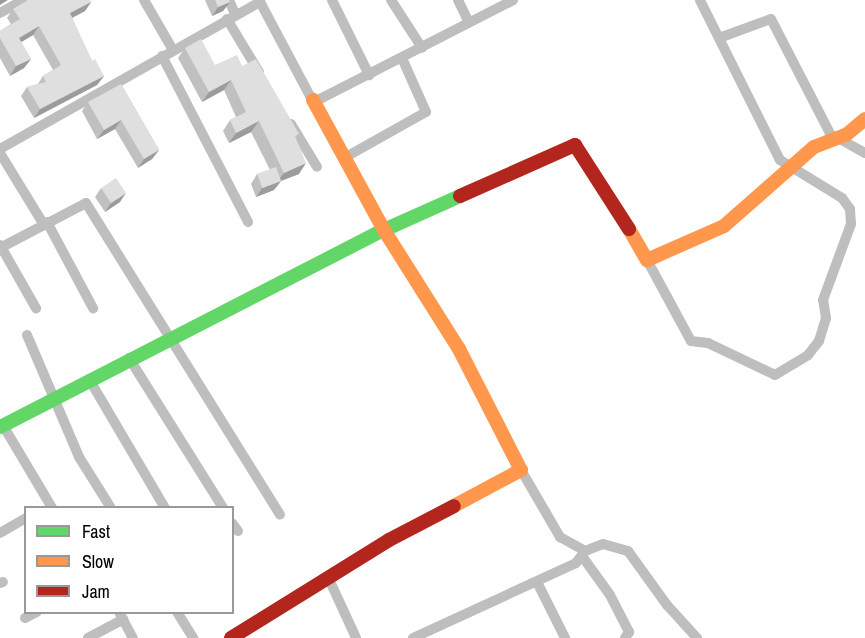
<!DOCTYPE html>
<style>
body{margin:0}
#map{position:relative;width:865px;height:638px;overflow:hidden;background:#fff;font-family:"Archivo Narrow",sans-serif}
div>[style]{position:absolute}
.street>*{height:10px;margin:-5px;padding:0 5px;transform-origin:5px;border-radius:5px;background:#bebebe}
.fast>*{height:14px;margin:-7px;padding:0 7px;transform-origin:7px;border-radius:7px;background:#63d668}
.slow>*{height:14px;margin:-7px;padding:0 7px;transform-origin:7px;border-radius:7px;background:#ff974d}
.jam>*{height:14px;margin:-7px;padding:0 7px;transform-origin:7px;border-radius:7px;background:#b3261e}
.wall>*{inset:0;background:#c0c0c0}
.shaded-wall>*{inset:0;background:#9c9c9c}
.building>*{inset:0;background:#dfdfdf;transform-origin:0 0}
span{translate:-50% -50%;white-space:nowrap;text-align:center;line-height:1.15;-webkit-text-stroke:6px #fff;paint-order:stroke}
.legend{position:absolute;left:24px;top:506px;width:210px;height:108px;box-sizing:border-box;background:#fff;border:2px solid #999;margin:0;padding:8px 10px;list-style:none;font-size:18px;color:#000}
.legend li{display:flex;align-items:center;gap:12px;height:30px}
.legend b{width:30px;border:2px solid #999}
</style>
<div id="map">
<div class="street">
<div style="left:144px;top:0;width:58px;rotate:59.9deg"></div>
<div style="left:229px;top:0;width:15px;rotate:67deg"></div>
<div style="left:259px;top:0;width:109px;rotate:62deg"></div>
<div style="left:310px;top:96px;width:9px;rotate:27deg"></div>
<div style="left:318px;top:100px;width:219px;rotate:-27.1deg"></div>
<div style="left:332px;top:0;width:84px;rotate:63.7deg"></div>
<div style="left:391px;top:0;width:57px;rotate:57.1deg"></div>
<div style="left:458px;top:0;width:25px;rotate:64deg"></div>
<div style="left:0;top:13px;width:26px;rotate:-29deg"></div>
<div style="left:227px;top:19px;width:62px;rotate:58.9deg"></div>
<div style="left:719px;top:38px;width:55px;rotate:-20.1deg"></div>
<div style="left:771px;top:19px;width:135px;rotate:62.7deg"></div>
<div style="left:162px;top:56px;width:187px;rotate:62.6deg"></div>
<div style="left:291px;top:124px;width:50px;rotate:58.8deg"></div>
<div style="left:838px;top:138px;width:31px;rotate:29deg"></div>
<div style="left:0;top:149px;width:299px;rotate:-29.5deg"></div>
<div style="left:0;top:153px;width:84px;rotate:58.6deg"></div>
<div style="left:344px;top:158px;width:94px;rotate:-29.3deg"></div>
<div style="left:426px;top:112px;width:59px;rotate:-114deg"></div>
<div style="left:47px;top:222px;width:98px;rotate:61.9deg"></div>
<div style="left:0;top:245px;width:73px;rotate:60.3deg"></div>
<div style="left:0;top:248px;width:97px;rotate:-27.6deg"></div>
<div style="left:86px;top:203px;width:367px;rotate:58.1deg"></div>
<div style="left:647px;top:260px;width:92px;rotate:61.5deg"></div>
<div style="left:691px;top:341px;width:17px;rotate:7deg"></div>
<div style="left:708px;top:343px;width:74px;rotate:25.5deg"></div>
<div style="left:775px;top:375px;width:39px;rotate:-31deg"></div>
<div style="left:808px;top:355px;width:18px;rotate:-52deg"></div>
<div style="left:819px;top:341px;width:24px;rotate:-73deg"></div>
<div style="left:826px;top:318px;width:18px;rotate:-99deg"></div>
<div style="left:823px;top:300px;width:81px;rotate:-69.8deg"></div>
<div style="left:851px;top:224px;width:15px;rotate:-94deg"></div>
<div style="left:850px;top:209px;width:14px;rotate:-126deg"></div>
<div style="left:842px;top:198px;width:73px;rotate:-148.5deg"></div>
<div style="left:780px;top:160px;width:179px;rotate:-116.6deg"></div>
<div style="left:27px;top:335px;width:133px;rotate:66.9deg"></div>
<div style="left:79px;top:457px;width:60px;rotate:57.9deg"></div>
<div style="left:129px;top:358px;width:177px;rotate:57.9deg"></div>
<div style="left:89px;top:379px;width:150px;rotate:59.5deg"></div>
<div style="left:4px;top:427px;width:94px;rotate:59.3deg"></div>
<div style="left:521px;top:470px;width:78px;rotate:59.8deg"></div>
<div style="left:560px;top:537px;width:29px;rotate:29deg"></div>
<div style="left:232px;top:523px;width:10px;rotate:53deg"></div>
<div style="left:0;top:533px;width:30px;rotate:-30deg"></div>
<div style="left:582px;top:556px;width:48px;rotate:54.3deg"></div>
<div style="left:610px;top:595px;width:42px;rotate:62.8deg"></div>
<div style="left:629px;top:632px;width:7px;rotate:124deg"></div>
<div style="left:328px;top:577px;width:67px;rotate:65.3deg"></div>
<div style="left:537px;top:582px;width:63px;rotate:63.4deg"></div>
<div style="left:0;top:583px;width:3px;rotate:-18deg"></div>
<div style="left:119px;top:612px;width:30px;rotate:62deg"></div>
<div style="left:177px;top:612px;width:31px;rotate:58deg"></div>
<div style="left:25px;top:618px;width:13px;rotate:-27deg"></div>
<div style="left:88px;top:638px;width:40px;rotate:-28deg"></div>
<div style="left:413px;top:638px;width:179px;rotate:-24.7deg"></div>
<div style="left:576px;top:563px;width:15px;rotate:-53deg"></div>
<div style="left:585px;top:551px;width:19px;rotate:-21deg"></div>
<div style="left:603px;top:544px;width:26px;rotate:16deg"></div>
<div style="left:628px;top:551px;width:67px;rotate:54.2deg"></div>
<div style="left:667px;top:605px;width:45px;rotate:47.7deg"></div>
</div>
<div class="fast">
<div style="left:0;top:427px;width:432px;rotate:-27.2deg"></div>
<div style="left:384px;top:230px;width:83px;rotate:-24.1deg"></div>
</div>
<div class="slow">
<div style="left:313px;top:100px;width:148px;rotate:61.4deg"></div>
<div style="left:384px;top:230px;width:141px;rotate:57.8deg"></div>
<div style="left:459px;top:349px;width:136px;rotate:62.9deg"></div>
<div style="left:521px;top:470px;width:76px;rotate:151.8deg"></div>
<div style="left:629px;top:229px;width:36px;rotate:60deg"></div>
<div style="left:647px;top:260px;width:84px;rotate:-23.8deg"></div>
<div style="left:724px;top:226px;width:120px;rotate:-41.3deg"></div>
<div style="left:814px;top:147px;width:34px;rotate:-21deg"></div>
<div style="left:846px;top:135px;width:25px;rotate:-40deg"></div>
</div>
<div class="jam">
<div style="left:460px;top:196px;width:126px;rotate:-23.9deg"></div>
<div style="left:575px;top:145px;width:100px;rotate:57.3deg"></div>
<div style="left:231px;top:638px;width:186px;rotate:-31.8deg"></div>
<div style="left:389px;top:540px;width:73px;rotate:-27.6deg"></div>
</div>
<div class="wall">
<div style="clip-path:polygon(205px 0,229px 0,230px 2px,223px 11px,212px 16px)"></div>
<div style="clip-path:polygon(91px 2px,85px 11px,72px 18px,92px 61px,104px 76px,97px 85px,34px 118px,21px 96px,27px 87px,38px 84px,43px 76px,53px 70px,33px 35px,21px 42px,31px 59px,24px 68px,10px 76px,0 58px,0 31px,11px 24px,7px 18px,13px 9px)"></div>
<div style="clip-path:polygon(185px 48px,215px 65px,242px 66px,296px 139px,299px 174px,281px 181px,274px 190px,256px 197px,251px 184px,257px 174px,270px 170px,251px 132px,229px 143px,223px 131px,230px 120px,236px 117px,224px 90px,202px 102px,178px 58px)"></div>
<div style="clip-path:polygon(121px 84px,159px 150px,152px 159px,138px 168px,115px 129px,97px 139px,82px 111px,88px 102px)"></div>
<div style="clip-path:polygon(101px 188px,120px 202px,105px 212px,95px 197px)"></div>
</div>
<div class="shaded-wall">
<div style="clip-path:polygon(0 0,8px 0,0 5px)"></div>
<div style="clip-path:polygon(91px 2px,85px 11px,64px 22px,70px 13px)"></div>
<div style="clip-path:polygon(230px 2px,223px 11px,212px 16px,218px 7px)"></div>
<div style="clip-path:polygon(39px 26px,33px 35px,13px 47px,19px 38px)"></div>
<div style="clip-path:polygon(31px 59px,24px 68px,10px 76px,16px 66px)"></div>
<div style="clip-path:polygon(104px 76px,97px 85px,34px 118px,40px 109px)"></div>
<div style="clip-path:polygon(231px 80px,224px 90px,202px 102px,209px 92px)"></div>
<div style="clip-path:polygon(121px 120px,115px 129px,97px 139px,104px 130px)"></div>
<div style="clip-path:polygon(259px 121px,251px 132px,229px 143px,236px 133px)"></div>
<div style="clip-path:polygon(159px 150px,152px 159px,138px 168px,144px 159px)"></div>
<div style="clip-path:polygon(306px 163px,299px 174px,278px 182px,281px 181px,274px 190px,256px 197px,262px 188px,276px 183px,284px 173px)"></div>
<div style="clip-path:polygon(126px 193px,120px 202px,105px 212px,111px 203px)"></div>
</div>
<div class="building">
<div style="clip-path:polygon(28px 0,90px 0,91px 2px,70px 13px,92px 61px,95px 59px,104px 76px,40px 109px,27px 87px,46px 82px,43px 76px,61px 65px,39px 26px,19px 38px,31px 59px,16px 66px,0 38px,0 31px,20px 19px,13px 9px)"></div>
<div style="clip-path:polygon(215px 0,229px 0,230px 2px,218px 7px)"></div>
<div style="clip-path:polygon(201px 39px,215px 65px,237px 55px,242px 66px,256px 59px,299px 134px,295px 136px,306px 163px,284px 173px,259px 121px,236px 133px,230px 120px,246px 112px,231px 80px,209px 92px,185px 48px)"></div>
<div style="clip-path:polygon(121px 84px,159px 150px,144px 159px,121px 120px,104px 130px,88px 102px)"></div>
<div style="left:276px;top:167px;width:15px;height:20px;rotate:70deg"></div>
<div style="left:116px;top:178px;width:18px;height:18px;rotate:56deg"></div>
</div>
<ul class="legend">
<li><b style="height:8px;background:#63d668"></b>Fast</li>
<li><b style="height:8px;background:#ff974d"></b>Slow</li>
<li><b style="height:8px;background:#b3261e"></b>Jam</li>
</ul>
</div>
